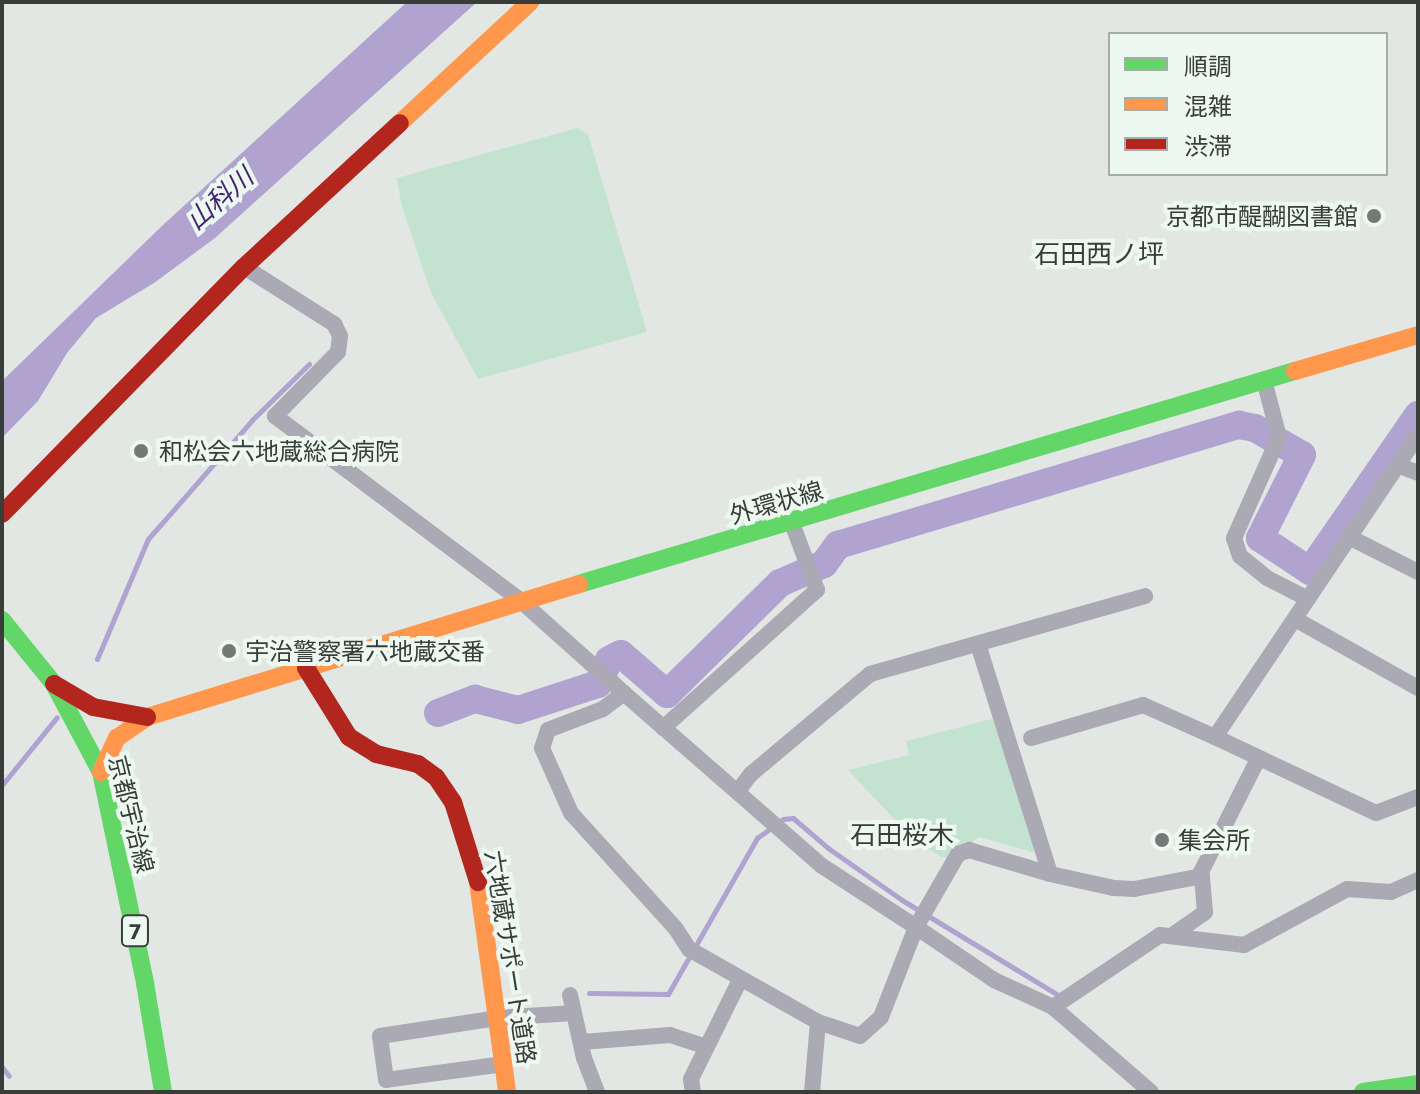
<!DOCTYPE html>
<meta charset="utf-8">
<style>
body{margin:0}
#map{position:relative;width:1420px;height:1094px;overflow:hidden;background:#e2e7e4;font-family:Commissioner,"Noto Sans JP",sans-serif}
div>[style]{position:absolute}
.green>*{inset:0;background:#c4e2d0}
.water>*{inset:0;background:#b0a3d0}
.stream>*{height:5px;margin:-2.5px;padding:0 2.5px;transform-origin:2.5px;border-radius:2.5px;background:#b0a3d0}
.river>*{height:28px;margin:-14px;padding:0 14px;transform-origin:14px;border-radius:14px;background:#b0a3d0}
.street>*{height:16px;margin:-8px;padding:0 8px;transform-origin:8px;border-radius:8px;background:#aba9b4}
.fast>*{height:18px;margin:-9px;padding:0 9px;transform-origin:9px;border-radius:9px;background:#63d668}
.slow>*{height:18px;margin:-9px;padding:0 9px;transform-origin:9px;border-radius:9px;background:#ff974d}
.jam>*{height:18px;margin:-9px;padding:0 9px;transform-origin:9px;border-radius:9px;background:#b3261e}
.dots>*{width:22px;height:22px;translate:-50% -50%;box-sizing:border-box;border:4px solid #ecf8f0;border-radius:50%}
span{translate:-50% -50%;white-space:nowrap;text-align:center;line-height:1.15;-webkit-text-stroke:8px #ecf8f0;paint-order:stroke}
.shield-label span{padding:2px 6px;background:#ecf8f0;border:2px solid;border-radius:6px;-webkit-text-stroke-width:0}
.shield-label{font-size:22px;color:#393d3a;font-weight:700}
.poi-label{font-size:24px;color:#393d3a}
.right{translate:-100% -50%;text-align:right}
.left{translate:0 -50%;text-align:left}
.street-label{font-size:24px;color:#393d3a}
.water-label{font-size:26px;color:#432271;font-style:italic}
.neighbourhood-label{font-size:26px;color:#393d3a}
.frame{position:absolute;inset:0;border:4px solid #393d3a;pointer-events:none}
.legend{position:absolute;left:1108px;top:32px;width:280px;height:144px;box-sizing:border-box;background:#ecf8f0;border:2px solid #a4ada7;margin:0;padding:10px 14px;list-style:none;font-size:24px;color:#393d3a}
.legend li{display:flex;align-items:center;gap:16px;height:40px}
.legend b{width:40px;border:2px solid #a4ada7}
</style>
<div id="map">
<div class="green">
<div style="clip-path:polygon(577px 128px,588px 134px,647px 332px,478px 379px,431px 293px,401px 203px,397px 178px)"></div>
<div style="clip-path:polygon(1003px 716px,1043px 855px,979px 837px,947px 858px,940px 856px,914px 840px,848px 770px,909px 755px,906px 741px)"></div>
</div>
<div class="water">
<div style="clip-path:polygon(407px 2px,477px 2px,215px 238px,154px 283px,96px 318px,67px 353px,38px 401px,2px 438px,2px 381px,164px 224px)"></div>
</div>
<div class="stream">
<div style="left:97px;top:659px;width:130px;rotate:-67deg"></div>
<div style="left:148px;top:539px;width:158px;rotate:-48.8deg"></div>
<div style="left:252px;top:420px;width:80px;rotate:-44.5deg"></div>
<div style="left:2px;top:785px;width:87px;rotate:-51deg"></div>
<div style="left:589px;top:993px;width:79px;rotate:0.7deg"></div>
<div style="left:668px;top:994px;width:180px;rotate:-60.3deg"></div>
<div style="left:757px;top:838px;width:32px;rotate:-36deg"></div>
<div style="left:783px;top:819px;width:10px;rotate:-6deg"></div>
<div style="left:793px;top:818px;width:46px;rotate:40.6deg"></div>
<div style="left:828px;top:848px;width:90px;rotate:35.1deg"></div>
<div style="left:902px;top:900px;width:183px;rotate:31.3deg"></div>
<div style="left:2px;top:1067px;width:11px;rotate:52deg"></div>
</div>
<div class="river">
<div style="left:438px;top:713px;width:40px;rotate:-21deg"></div>
<div style="left:475px;top:699px;width:44px;rotate:14.3deg"></div>
<div style="left:518px;top:710px;width:84px;rotate:-18deg"></div>
<div style="left:598px;top:684px;width:26px;rotate:-65deg"></div>
<div style="left:609px;top:660px;width:13px;rotate:-27deg"></div>
<div style="left:621px;top:654px;width:61px;rotate:41deg"></div>
<div style="left:667px;top:694px;width:158px;rotate:-44.5deg"></div>
<div style="left:780px;top:583px;width:48px;rotate:-23.4deg"></div>
<div style="left:824px;top:564px;width:24px;rotate:-54deg"></div>
<div style="left:838px;top:545px;width:419px;rotate:-16.7deg"></div>
<div style="left:1239px;top:425px;width:16px;rotate:11deg"></div>
<div style="left:1255px;top:428px;width:54px;rotate:29.9deg"></div>
<div style="left:1302px;top:455px;width:93px;rotate:116.8deg"></div>
<div style="left:1260px;top:538px;width:60px;rotate:33.4deg"></div>
<div style="left:1310px;top:571px;width:190px;rotate:-55.3deg"></div>
</div>
<div class="street">
<div style="left:244px;top:267px;width:107px;rotate:32.3deg"></div>
<div style="left:334px;top:324px;width:13px;rotate:63deg"></div>
<div style="left:340px;top:336px;width:16px;rotate:97deg"></div>
<div style="left:338px;top:352px;width:90px;rotate:134.5deg"></div>
<div style="left:275px;top:416px;width:308px;rotate:36.9deg"></div>
<div style="left:521px;top:601px;width:138px;rotate:41.8deg"></div>
<div style="left:1264px;top:380px;width:59px;rotate:75.3deg"></div>
<div style="left:1279px;top:437px;width:111px;rotate:114deg"></div>
<div style="left:1234px;top:538px;width:19px;rotate:72deg"></div>
<div style="left:1240px;top:556px;width:35px;rotate:39deg"></div>
<div style="left:1267px;top:578px;width:46px;rotate:27.1deg"></div>
<div style="left:1418px;top:435px;width:364px;rotate:123.9deg"></div>
<div style="left:1215px;top:737px;width:178px;rotate:25.3deg"></div>
<div style="left:1376px;top:813px;width:45px;rotate:-20.9deg"></div>
<div style="left:1400px;top:466px;width:19px;rotate:21deg"></div>
<div style="left:1349px;top:537px;width:77px;rotate:26.9deg"></div>
<div style="left:1295px;top:619px;width:141px;rotate:29.3deg"></div>
<div style="left:978px;top:644px;width:241px;rotate:72.6deg"></div>
<div style="left:663px;top:728px;width:207px;rotate:-41.9deg"></div>
<div style="left:817px;top:590px;width:72px;rotate:-110.5deg"></div>
<div style="left:1031px;top:738px;width:117px;rotate:-16.4deg"></div>
<div style="left:1143px;top:705px;width:79px;rotate:24deg"></div>
<div style="left:738px;top:791px;width:21px;rotate:-53deg"></div>
<div style="left:751px;top:774px;width:155px;rotate:-40deg"></div>
<div style="left:870px;top:674px;width:286px;rotate:-15.8deg"></div>
<div style="left:1174px;top:934px;width:38px;rotate:-35deg"></div>
<div style="left:1205px;top:912px;width:36px;rotate:-95deg"></div>
<div style="left:570px;top:995px;width:65px;rotate:77.5deg"></div>
<div style="left:584px;top:1058px;width:36px;rotate:69deg"></div>
<div style="left:1053px;top:1007px;width:129px;rotate:-33.9deg"></div>
<div style="left:1160px;top:935px;width:85px;rotate:6.8deg"></div>
<div style="left:1244px;top:945px;width:117px;rotate:-28.5deg"></div>
<div style="left:1347px;top:889px;width:44px;rotate:3.9deg"></div>
<div style="left:1391px;top:892px;width:30px;rotate:-24deg"></div>
<div style="left:582px;top:1042px;width:88px;rotate:-4.5deg"></div>
<div style="left:670px;top:1035px;width:38px;rotate:18deg"></div>
<div style="left:504px;top:1064px;width:119px;rotate:172.3deg"></div>
<div style="left:386px;top:1080px;width:44px;rotate:-97.8deg"></div>
<div style="left:380px;top:1036px;width:118px;rotate:-8.7deg"></div>
<div style="left:497px;top:1018px;width:77px;rotate:-3.7deg"></div>
<div style="left:693px;top:1092px;width:13px;rotate:-99deg"></div>
<div style="left:691px;top:1079px;width:110px;rotate:-63.7deg"></div>
<div style="left:812px;top:1092px;width:70px;rotate:-85.1deg"></div>
<div style="left:1151px;top:1092px;width:130px;rotate:-139.1deg"></div>
<div style="left:1053px;top:1007px;width:65px;rotate:-155.4deg"></div>
<div style="left:994px;top:980px;width:94px;rotate:-145.8deg"></div>
<div style="left:916px;top:927px;width:112px;rotate:-147deg"></div>
<div style="left:822px;top:866px;width:263px;rotate:-138.9deg"></div>
<div style="left:624px;top:693px;width:26px;rotate:143deg"></div>
<div style="left:603px;top:709px;width:59px;rotate:159.1deg"></div>
<div style="left:548px;top:730px;width:19px;rotate:108deg"></div>
<div style="left:542px;top:748px;width:71px;rotate:66deg"></div>
<div style="left:571px;top:813px;width:156px;rotate:47.8deg"></div>
<div style="left:676px;top:929px;width:24px;rotate:57deg"></div>
<div style="left:689px;top:949px;width:148px;rotate:29.5deg"></div>
<div style="left:818px;top:1022px;width:44px;rotate:18.4deg"></div>
<div style="left:860px;top:1036px;width:28px;rotate:-42deg"></div>
<div style="left:881px;top:1017px;width:97px;rotate:-68.7deg"></div>
<div style="left:916px;top:927px;width:84px;rotate:-60.1deg"></div>
<div style="left:958px;top:854px;width:12px;rotate:-20deg"></div>
<div style="left:969px;top:850px;width:84px;rotate:16.5deg"></div>
<div style="left:1050px;top:874px;width:66px;rotate:12.3deg"></div>
<div style="left:1114px;top:888px;width:20px;rotate:3deg"></div>
<div style="left:1134px;top:889px;width:69px;rotate:-10.8deg"></div>
<div style="left:1202px;top:876px;width:4px;rotate:-104deg"></div>
<div style="left:1201px;top:872px;width:127px;rotate:-63.2deg"></div>
</div>
<div class="fast">
<div style="left:579px;top:584px;width:747px;rotate:-16.57deg"></div>
<div style="left:2px;top:620px;width:82px;rotate:50.9deg"></div>
<div style="left:54px;top:684px;width:100px;rotate:61.9deg"></div>
<div style="left:101px;top:772px;width:216px;rotate:78.2deg"></div>
<div style="left:145px;top:983px;width:110px;rotate:80.6deg"></div>
<div style="left:1363px;top:1092px;width:56px;rotate:-8.3deg"></div>
</div>
<div class="slow">
<div style="left:400px;top:123px;width:178px;rotate:-42.9deg"></div>
<div style="left:1295px;top:371px;width:128px;rotate:-16.3deg"></div>
<div style="left:101px;top:772px;width:38px;rotate:-65deg"></div>
<div style="left:117px;top:738px;width:37px;rotate:-35deg"></div>
<div style="left:147px;top:717px;width:452px;rotate:-17.1deg"></div>
<div style="left:478px;top:882px;width:212px;rotate:82.1deg"></div>
</div>
<div class="jam">
<div style="left:2px;top:514px;width:346px;rotate:-45.6deg"></div>
<div style="left:244px;top:267px;width:212px;rotate:-42.7deg"></div>
<div style="left:306px;top:668px;width:81px;rotate:58.1deg"></div>
<div style="left:349px;top:737px;width:32px;rotate:32deg"></div>
<div style="left:376px;top:754px;width:43px;rotate:13.4deg"></div>
<div style="left:418px;top:764px;width:22px;rotate:36deg"></div>
<div style="left:436px;top:777px;width:30px;rotate:56deg"></div>
<div style="left:453px;top:802px;width:84px;rotate:72.6deg"></div>
<div style="left:54px;top:684px;width:45px;rotate:30.5deg"></div>
<div style="left:93px;top:707px;width:55px;rotate:10.5deg"></div>
</div>
<div class="dots">
<div style="left:1374px;top:216px;background:#747876"></div>
<div style="left:141px;top:451px;background:#747876"></div>
<div style="left:229px;top:651px;background:#747876"></div>
<div style="left:1162px;top:840px;background:#747876"></div>
</div>
<div class="shield-label">
<span style="left:135px;top:931px">7</span>
</div>
<div class="poi-label">
<span class="right" style="left:1358px;top:216px">京都市醍醐図書館</span>
<span class="left" style="left:159px;top:451px">和松会六地蔵総合病院</span>
<span class="left" style="left:245px;top:651px">宇治警察署六地蔵交番</span>
<span class="left" style="left:1178px;top:840px">集会所</span>
</div>
<div class="street-label">
<span style="left:776px;top:502px;rotate:-16deg">外環状線</span>
<span style="left:132px;top:814px;rotate:76deg">京都宇治線</span>
<span style="left:511px;top:957px;rotate:81deg">六地蔵サポート道路</span>
</div>
<div class="water-label">
<span style="left:219px;top:198px;rotate:-41deg">山科川</span>
</div>
<div class="neighbourhood-label">
<span style="left:1099px;top:253px">石田西ノ坪</span>
<span style="left:902px;top:834px">石田桜木</span>
</div>
<div class="frame"></div>
<ul class="legend">
<li><b style="height:10px;background:#63d668"></b>順調</li>
<li><b style="height:10px;background:#ff974d"></b>混雑</li>
<li><b style="height:10px;background:#b3261e"></b>渋滞</li>
</ul>
</div>
